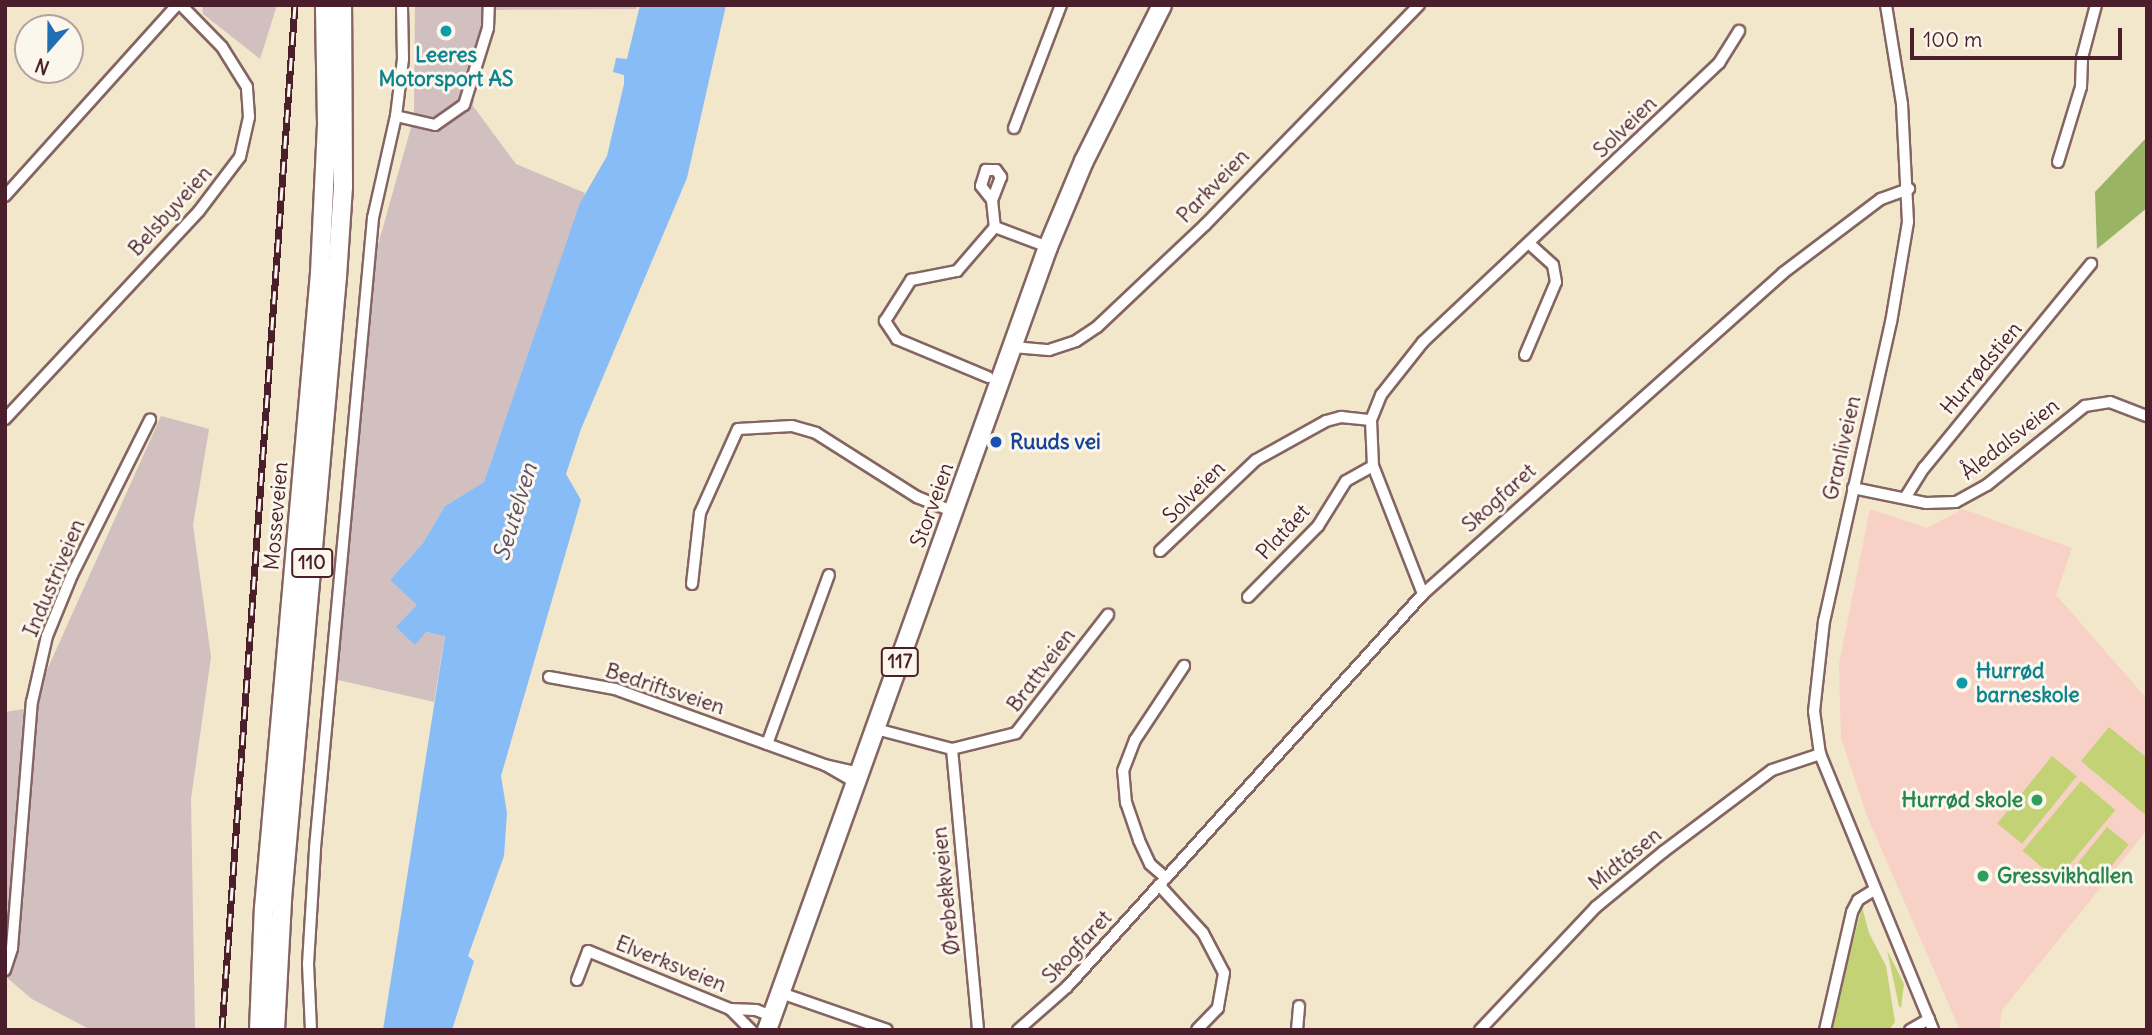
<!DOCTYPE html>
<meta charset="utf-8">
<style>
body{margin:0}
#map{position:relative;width:2152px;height:1035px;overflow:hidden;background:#f2e6cb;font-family:Delius,sans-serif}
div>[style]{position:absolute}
.built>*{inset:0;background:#f7d1c6}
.industrial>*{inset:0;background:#d2bfbf}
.green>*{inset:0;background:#c3d274;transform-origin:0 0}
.forest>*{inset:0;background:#9ab466}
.water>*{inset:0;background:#87bcf6}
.roads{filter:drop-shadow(2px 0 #856563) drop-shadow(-2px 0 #856563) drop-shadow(0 2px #856563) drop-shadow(0 -2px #856563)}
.minor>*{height:10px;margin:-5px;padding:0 5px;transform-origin:5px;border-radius:5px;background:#fff}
.primary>*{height:18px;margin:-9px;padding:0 9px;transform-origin:9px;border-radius:9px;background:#fff}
.trunk>*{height:18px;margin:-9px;padding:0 9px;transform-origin:9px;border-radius:9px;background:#fff}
.rail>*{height:7px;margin-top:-3.5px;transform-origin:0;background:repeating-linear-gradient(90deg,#fbf7ec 0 13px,#4a1f2b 0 26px);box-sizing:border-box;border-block:2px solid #4a1f2b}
.dots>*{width:19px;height:19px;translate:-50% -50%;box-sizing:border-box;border:4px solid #fbf7ec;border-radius:50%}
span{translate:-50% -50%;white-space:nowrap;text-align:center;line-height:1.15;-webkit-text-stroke:6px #fbf7ec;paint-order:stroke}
.shield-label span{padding:2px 5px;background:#fbf7ec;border:2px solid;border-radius:5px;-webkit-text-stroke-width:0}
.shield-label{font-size:19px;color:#4a1f2b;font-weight:700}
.culture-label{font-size:21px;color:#0d838f;font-weight:700}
.left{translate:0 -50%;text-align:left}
.street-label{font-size:21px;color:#4a1f2b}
.transit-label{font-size:21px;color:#164399;font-weight:700}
.leisure-label{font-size:21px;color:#27864d;font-weight:700}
.right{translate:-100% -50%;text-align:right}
.water-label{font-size:23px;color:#5c4e68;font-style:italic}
.frame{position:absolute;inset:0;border:7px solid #4a1f2b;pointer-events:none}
.north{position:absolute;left:14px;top:14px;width:70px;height:70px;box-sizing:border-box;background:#fbf7ec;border:2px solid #b4a19f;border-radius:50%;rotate:201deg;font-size:19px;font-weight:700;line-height:28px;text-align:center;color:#4a1f2b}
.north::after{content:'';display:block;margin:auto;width:24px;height:32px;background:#1f6fb2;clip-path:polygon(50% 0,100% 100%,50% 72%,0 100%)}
.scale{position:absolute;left:1910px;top:28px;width:212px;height:32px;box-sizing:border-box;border:4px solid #4a1f2b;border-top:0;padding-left:9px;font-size:21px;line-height:24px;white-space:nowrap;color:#4a1f2b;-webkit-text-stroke:5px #fbf7ec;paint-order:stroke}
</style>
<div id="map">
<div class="built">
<div style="clip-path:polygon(1870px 509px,1927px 528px,1963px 509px,2072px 548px,2056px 595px,2147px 699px,2147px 830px,2002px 1010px,1999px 1030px,1960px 1030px,1867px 816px,1841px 738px,1839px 664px)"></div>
</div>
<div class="industrial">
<div style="clip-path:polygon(202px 5px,277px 5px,260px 59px,203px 14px)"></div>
<div style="clip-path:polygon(415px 5px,637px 5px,636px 9px,486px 10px,473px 106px,516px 164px,585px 193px,484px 482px,445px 506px,423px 543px,390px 580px,418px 605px,397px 628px,445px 635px,434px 702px,334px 679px,367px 284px,414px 117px)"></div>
<div style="clip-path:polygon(161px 416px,209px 429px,193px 525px,211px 657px,191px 799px,195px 1030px,91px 1030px,32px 999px,5px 976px,5px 712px,30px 708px)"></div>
</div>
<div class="green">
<div style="clip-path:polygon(2109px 727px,2147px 758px,2147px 816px,2081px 761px)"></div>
<div style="left:2052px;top:756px;width:32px;height:87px;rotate:39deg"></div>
<div style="left:2081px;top:781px;width:45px;height:91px;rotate:40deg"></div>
<div style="left:2107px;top:827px;width:28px;height:48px;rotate:39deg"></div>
<div style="clip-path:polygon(1862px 907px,1869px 933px,1886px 966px,1895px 1022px,1889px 1030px,1829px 1030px)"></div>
<div style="clip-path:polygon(1887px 950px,1904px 984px,1901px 1008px,1899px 1006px)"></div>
</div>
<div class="forest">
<div style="clip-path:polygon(2147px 137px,2147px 208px,2097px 249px,2095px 192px)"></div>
</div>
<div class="water">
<div style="clip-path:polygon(640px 5px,726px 5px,687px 178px,581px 429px,566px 474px,581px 500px,501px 776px,507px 813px,504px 856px,468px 956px,474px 961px,452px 1030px,383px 1030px,445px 636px,426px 632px,415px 645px,396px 627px,417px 605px,390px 580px,423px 543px,445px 506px,484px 482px,580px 203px,607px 156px,624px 84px,624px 75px,613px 72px,616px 58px,627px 59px)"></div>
</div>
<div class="roads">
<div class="minor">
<div style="left:1886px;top:5px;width:100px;rotate:80.8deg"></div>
<div style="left:1902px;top:104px;width:118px;rotate:87.1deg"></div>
<div style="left:1908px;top:222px;width:101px;rotate:99.6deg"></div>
<div style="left:1891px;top:322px;width:306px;rotate:102.6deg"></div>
<div style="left:1824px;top:621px;width:91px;rotate:96.3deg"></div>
<div style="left:1814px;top:711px;width:43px;rotate:82.1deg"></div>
<div style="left:1820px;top:754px;width:298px;rotate:67.7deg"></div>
<div style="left:396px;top:116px;width:40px;rotate:13deg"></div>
<div style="left:435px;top:125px;width:35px;rotate:-35deg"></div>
<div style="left:464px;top:105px;width:81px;rotate:-72.7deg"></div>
<div style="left:488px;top:28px;width:23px;rotate:-88deg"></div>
<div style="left:1014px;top:128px;width:132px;rotate:-69.1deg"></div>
<div style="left:2058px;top:162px;width:78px;rotate:-73deg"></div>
<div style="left:2081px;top:87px;width:29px;rotate:-88deg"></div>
<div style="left:2082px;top:58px;width:55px;rotate:-75.2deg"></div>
<div style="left:5px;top:196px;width:257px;rotate:-48deg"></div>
<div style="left:992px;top:200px;width:18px;rotate:-128deg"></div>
<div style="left:981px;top:186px;width:17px;rotate:-73deg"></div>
<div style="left:986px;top:170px;width:10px"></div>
<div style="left:996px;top:170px;width:9px;rotate:54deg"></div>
<div style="left:1001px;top:177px;width:25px;rotate:111deg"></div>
<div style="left:992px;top:200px;width:27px;rotate:84deg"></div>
<div style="left:995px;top:227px;width:57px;rotate:20.7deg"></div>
<div style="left:1013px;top:347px;width:36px;rotate:5deg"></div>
<div style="left:1049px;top:350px;width:28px;rotate:-18deg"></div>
<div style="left:1076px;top:341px;width:25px;rotate:-34deg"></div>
<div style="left:1097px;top:327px;width:149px;rotate:-43.4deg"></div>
<div style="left:1205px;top:225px;width:307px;rotate:-45.8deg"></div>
<div style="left:1525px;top:355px;width:79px;rotate:-67deg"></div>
<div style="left:1556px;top:282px;width:17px;rotate:-100deg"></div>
<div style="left:1553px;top:265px;width:31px;rotate:-138deg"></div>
<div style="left:988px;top:377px;width:99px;rotate:-157.3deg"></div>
<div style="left:897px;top:339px;width:22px;rotate:-124deg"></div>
<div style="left:885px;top:321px;width:49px;rotate:-57.6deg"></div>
<div style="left:911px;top:280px;width:47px;rotate:-11.1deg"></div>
<div style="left:957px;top:271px;width:58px;rotate:-49.2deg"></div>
<div style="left:5px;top:419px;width:284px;rotate:-47deg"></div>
<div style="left:199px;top:211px;width:68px;rotate:-52.8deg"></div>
<div style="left:240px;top:157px;width:41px;rotate:-77.3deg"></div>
<div style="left:249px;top:117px;width:30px;rotate:-94deg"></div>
<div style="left:247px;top:87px;width:47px;rotate:-122deg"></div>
<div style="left:222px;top:47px;width:59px;rotate:-134.3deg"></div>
<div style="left:1853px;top:488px;width:75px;rotate:11.6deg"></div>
<div style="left:1926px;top:503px;width:30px;rotate:-2deg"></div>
<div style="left:1956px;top:502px;width:35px;rotate:-29deg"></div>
<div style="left:1987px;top:485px;width:126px;rotate:-38.9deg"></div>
<div style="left:2085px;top:406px;width:25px;rotate:-9deg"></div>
<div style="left:2110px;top:402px;width:40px;rotate:21deg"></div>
<div style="left:1905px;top:498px;width:36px;rotate:-58deg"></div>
<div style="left:1924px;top:468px;width:264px;rotate:-50.7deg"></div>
<div style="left:1160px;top:551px;width:132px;rotate:-43.5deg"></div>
<div style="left:1256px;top:460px;width:80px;rotate:-29.1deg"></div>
<div style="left:1326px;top:421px;width:16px;rotate:-15deg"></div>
<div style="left:1341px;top:417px;width:30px;rotate:6deg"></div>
<div style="left:692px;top:584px;width:71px;rotate:-83.6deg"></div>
<div style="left:700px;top:513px;width:92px;rotate:-65.7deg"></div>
<div style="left:738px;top:429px;width:54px;rotate:-3.2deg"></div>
<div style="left:792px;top:426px;width:25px;rotate:16deg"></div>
<div style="left:816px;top:433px;width:120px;rotate:32.4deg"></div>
<div style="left:917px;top:497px;width:40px;rotate:22deg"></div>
<div style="left:1423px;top:594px;width:137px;rotate:-111.3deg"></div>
<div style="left:1373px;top:466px;width:46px;rotate:-92.5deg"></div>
<div style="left:1371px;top:420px;width:27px;rotate:-68deg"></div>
<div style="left:1381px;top:395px;width:68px;rotate:-51.6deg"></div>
<div style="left:1423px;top:342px;width:407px;rotate:-43.3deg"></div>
<div style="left:1719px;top:63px;width:38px;rotate:-58deg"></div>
<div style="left:1248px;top:597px;width:100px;rotate:-45.4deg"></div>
<div style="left:1318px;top:526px;width:53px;rotate:-58.1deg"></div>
<div style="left:1346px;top:481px;width:31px;rotate:-29deg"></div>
<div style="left:549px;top:677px;width:67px;rotate:10.3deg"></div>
<div style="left:615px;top:689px;width:223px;rotate:19.9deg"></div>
<div style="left:825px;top:765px;width:36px;rotate:13deg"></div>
<div style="left:876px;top:729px;width:79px;rotate:14.7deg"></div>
<div style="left:952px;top:749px;width:66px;rotate:-14deg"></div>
<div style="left:1016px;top:733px;width:150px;rotate:-52.1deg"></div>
<div style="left:767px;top:744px;width:180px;rotate:-69.9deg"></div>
<div style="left:952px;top:749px;width:282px;rotate:84.7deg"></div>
<div style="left:827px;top:766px;width:34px;rotate:30deg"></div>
<div style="left:1166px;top:878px;width:21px;rotate:-139deg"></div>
<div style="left:1150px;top:864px;width:26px;rotate:-115deg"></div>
<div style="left:1139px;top:840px;width:39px;rotate:-109deg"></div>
<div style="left:1126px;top:803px;width:32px;rotate:-95deg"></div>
<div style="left:1123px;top:771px;width:33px;rotate:-69deg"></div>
<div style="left:1135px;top:740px;width:89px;rotate:-56.5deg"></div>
<div style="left:1159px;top:885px;width:65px;rotate:47.5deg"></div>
<div style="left:1203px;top:933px;width:45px;rotate:62.3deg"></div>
<div style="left:1224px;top:973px;width:36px;rotate:100deg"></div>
<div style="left:1218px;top:1008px;width:30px;rotate:134deg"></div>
<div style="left:5px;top:970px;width:23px;rotate:-72deg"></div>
<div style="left:12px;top:948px;width:247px;rotate:-85.4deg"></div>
<div style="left:32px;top:702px;width:68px;rotate:-77.2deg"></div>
<div style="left:47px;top:636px;width:66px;rotate:-67.7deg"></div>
<div style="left:72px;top:575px;width:174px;rotate:-63.3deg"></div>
<div style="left:577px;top:980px;width:31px;rotate:-69deg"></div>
<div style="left:588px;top:951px;width:153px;rotate:22.2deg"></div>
<div style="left:730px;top:1009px;width:26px;rotate:2deg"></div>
<div style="left:756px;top:1010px;width:17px;rotate:21deg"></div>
<div style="left:781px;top:993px;width:112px;rotate:19.2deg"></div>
<div style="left:730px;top:1009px;width:30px;rotate:45deg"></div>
<div style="left:311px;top:1030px;width:66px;rotate:-92.6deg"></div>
<div style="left:308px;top:964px;width:116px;rotate:-86.5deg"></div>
<div style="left:315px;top:848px;width:633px;rotate:-84.74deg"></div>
<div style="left:373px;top:218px;width:105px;rotate:-77.3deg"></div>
<div style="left:396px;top:116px;width:57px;rotate:-83deg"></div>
<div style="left:403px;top:59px;width:54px;rotate:-91.1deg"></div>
<div style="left:1018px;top:1030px;width:65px;rotate:-41.3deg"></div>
<div style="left:1067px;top:987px;width:530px;rotate:-47.83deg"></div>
<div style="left:1423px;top:594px;width:482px;rotate:-41.7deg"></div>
<div style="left:1783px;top:273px;width:123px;rotate:-37.1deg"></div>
<div style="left:1881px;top:199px;width:30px;rotate:-20deg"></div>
<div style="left:1297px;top:1030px;width:24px;rotate:-85deg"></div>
<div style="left:1480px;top:1030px;width:169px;rotate:-46.7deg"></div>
<div style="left:1596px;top:907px;width:87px;rotate:-39.4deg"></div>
<div style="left:1663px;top:852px;width:136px;rotate:-37deg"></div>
<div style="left:1772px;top:770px;width:51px;rotate:-18.4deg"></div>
<div style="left:1825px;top:1030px;width:121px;rotate:-77.1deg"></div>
<div style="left:1852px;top:912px;width:13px;rotate:-63deg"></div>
<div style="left:1858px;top:900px;width:19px;rotate:-32deg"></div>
<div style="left:1910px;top:1030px;width:22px;rotate:-30deg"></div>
</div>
<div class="primary">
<div style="left:767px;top:1030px;width:832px;rotate:-70.26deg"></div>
<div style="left:1048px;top:247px;width:93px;rotate:-67.3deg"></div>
<div style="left:1084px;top:161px;width:174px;rotate:-63.4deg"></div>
</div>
<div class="trunk">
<div style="left:259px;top:1030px;width:122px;rotate:-87.7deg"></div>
<div style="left:264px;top:908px;width:637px;rotate:-84.96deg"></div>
<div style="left:320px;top:273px;width:150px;rotate:-87.3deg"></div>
<div style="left:327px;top:123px;width:118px;rotate:-91deg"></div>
<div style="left:275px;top:1030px;width:131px;rotate:-86.9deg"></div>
<div style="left:282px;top:899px;width:624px;rotate:-84.95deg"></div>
<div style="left:337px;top:277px;width:90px;rotate:-86.2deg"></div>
<div style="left:343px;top:187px;width:182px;rotate:-90.3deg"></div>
</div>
</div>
<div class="rail">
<div style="left:222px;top:1030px;width:1028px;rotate:-85.93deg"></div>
</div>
<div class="dots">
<div style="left:446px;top:31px;background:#0f9aa8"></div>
<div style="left:996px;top:442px;background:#1a4fb4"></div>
<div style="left:1962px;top:683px;background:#0f9aa8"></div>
<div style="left:2037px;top:800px;background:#2e9e5b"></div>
<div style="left:1983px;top:876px;background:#2e9e5b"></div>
</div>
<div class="shield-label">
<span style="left:312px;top:563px">110</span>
<span style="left:900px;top:662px">117</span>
</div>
<div class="culture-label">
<span style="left:446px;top:67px">Leeres<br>Motorsport AS</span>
<span class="left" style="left:1976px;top:683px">Hurrød<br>barneskole</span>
</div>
<div class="street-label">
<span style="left:1625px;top:127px;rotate:-44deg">Solveien</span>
<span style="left:1213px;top:186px;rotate:-46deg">Parkveien</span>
<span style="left:170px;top:211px;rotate:-48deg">Belsbyveien</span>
<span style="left:1981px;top:368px;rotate:-50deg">Hurrødstien</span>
<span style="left:2010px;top:439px;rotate:-38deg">Åledalsveien</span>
<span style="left:1842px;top:448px;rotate:-77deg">Granliveien</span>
<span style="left:1194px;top:492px;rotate:-45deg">Solveien</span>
<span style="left:1499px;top:498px;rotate:-42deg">Skogfaret</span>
<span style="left:932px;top:505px;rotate:-70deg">Storveien</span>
<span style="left:276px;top:516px;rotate:-85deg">Mosseveien</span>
<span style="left:1283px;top:532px;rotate:-47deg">Platået</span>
<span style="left:54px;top:578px;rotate:-67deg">Industriveien</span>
<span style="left:1041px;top:670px;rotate:-53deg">Brattveien</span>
<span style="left:665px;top:689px;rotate:18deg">Bedriftsveien</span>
<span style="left:1625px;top:859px;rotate:-39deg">Midtåsen</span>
<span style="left:946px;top:891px;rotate:-96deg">Ørebekkveien</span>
<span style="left:1077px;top:947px;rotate:-47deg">Skogfaret</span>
<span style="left:671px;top:964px;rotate:22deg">Elverksveien</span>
</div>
<div class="transit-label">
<span class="left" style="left:1010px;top:442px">Ruuds vei</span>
</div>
<div class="leisure-label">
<span class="right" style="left:2023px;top:800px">Hurrød skole</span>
<span class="left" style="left:1997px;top:876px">Gressvikhallen</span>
</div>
<div class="water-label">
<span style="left:515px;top:512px;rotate:-73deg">Seutelven</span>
</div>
<div class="frame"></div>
<div class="north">N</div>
<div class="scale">100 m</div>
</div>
